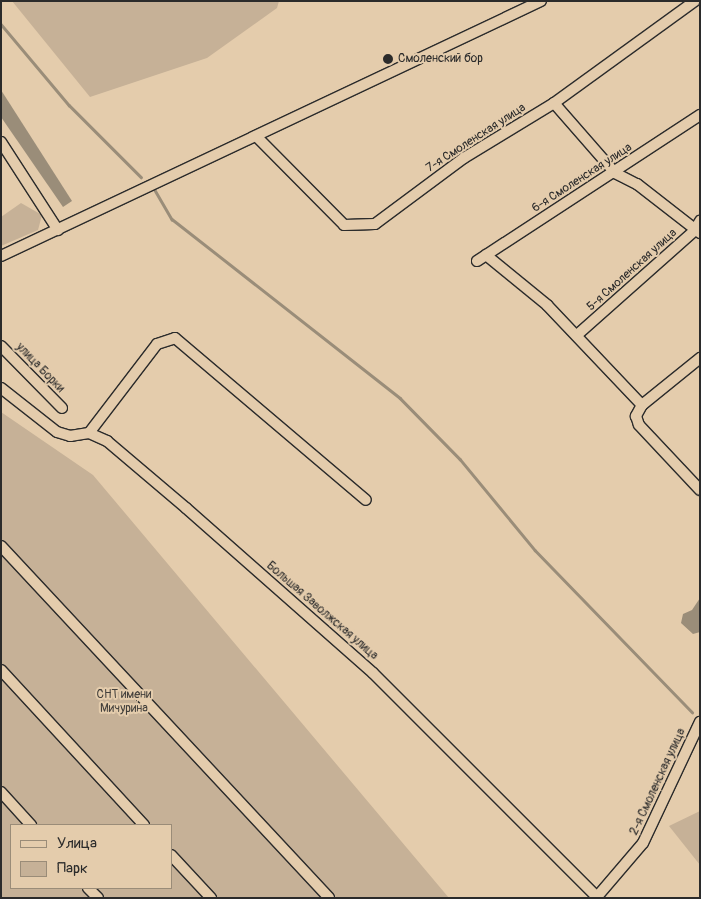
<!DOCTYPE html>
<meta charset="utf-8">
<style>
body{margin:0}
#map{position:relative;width:701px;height:899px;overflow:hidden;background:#e4ccac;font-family:Pangolin,sans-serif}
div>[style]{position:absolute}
.green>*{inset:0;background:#c6b197}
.water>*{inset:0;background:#9a8d79}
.stream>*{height:2.5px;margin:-1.25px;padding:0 1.25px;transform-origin:1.25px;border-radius:1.25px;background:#9a8d79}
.roads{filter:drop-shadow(1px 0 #2b2b2b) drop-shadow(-1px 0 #2b2b2b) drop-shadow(0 1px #2b2b2b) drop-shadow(0 -1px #2b2b2b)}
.minor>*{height:10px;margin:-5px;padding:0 5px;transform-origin:5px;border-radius:5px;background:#e4ccac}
.dots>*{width:14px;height:14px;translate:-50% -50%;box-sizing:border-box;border:2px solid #e4ccac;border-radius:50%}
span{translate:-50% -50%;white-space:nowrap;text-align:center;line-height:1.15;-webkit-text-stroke:4px #e4ccac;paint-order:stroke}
.poi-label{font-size:12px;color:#2b2b2b}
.left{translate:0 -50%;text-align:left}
.street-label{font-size:12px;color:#2b2b2b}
.park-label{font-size:12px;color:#423f3b}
.frame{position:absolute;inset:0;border:2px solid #2b2b2b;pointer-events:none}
.legend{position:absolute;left:10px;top:824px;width:162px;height:65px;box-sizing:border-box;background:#e4ccac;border:1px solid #9a8c78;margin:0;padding:6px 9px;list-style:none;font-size:15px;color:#2b2b2b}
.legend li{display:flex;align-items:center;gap:10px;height:25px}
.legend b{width:25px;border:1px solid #9a8c78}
</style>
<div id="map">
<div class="green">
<div style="clip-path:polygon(12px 1px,279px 1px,277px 8px,207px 58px,90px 97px)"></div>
<div style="clip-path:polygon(21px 203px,42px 215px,38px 230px,1px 246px,1px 217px)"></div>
<div style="clip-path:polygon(evenodd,1px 412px,93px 475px,449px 898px,1px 898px,1px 412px,11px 825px,171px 825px,171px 888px,11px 888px,11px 825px)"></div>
<div style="clip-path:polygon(700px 811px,700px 865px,669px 826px)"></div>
</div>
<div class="water">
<div style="clip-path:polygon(1px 90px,72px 201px,63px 207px,1px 117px)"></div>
<div style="clip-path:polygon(700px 598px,700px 632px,693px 634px,681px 623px,683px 614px,692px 610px)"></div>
</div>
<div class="stream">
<div style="left:1px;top:24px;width:106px;rotate:50deg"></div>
<div style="left:69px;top:105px;width:102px;rotate:45deg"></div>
<div style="left:155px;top:190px;width:34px;rotate:60deg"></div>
<div style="left:172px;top:219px;width:290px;rotate:38.1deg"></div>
<div style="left:400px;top:398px;width:86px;rotate:45.5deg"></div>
<div style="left:460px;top:459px;width:118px;rotate:50.5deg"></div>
<div style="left:535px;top:550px;width:226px;rotate:45.9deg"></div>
</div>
<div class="roads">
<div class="minor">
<div style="left:554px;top:103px;width:93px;rotate:48.9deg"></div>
<div style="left:615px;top:173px;width:25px;rotate:27deg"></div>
<div style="left:637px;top:184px;width:80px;rotate:37.9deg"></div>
<div style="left:256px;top:136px;width:125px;rotate:45.3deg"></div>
<div style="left:344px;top:225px;width:31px;rotate:-2deg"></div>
<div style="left:375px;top:224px;width:111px;rotate:-36.6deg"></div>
<div style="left:464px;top:158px;width:105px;rotate:-31.4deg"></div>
<div style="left:554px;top:103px;width:174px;rotate:-35.9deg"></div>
<div style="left:1px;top:142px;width:105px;rotate:57.1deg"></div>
<div style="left:486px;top:255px;width:79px;rotate:39.3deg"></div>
<div style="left:547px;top:305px;width:138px;rotate:46.5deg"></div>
<div style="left:642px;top:405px;width:13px;rotate:119deg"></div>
<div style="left:636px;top:416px;width:9px;rotate:72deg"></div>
<div style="left:639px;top:425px;width:89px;rotate:46.8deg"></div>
<div style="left:1px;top:256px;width:597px;rotate:-25.28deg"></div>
<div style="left:477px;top:261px;width:267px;rotate:-33.2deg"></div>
<div style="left:577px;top:335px;width:157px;rotate:-41.6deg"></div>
<div style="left:694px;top:231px;width:12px;rotate:-59deg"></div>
<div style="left:1px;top:346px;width:87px;rotate:45.5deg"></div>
<div style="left:1px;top:388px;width:71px;rotate:38.2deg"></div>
<div style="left:57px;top:432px;width:14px;rotate:17deg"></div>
<div style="left:70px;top:436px;width:19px;rotate:-9deg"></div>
<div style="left:89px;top:433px;width:20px;rotate:24deg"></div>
<div style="left:107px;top:441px;width:104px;rotate:40.3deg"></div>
<div style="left:186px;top:508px;width:249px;rotate:41.4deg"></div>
<div style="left:373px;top:673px;width:318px;rotate:45deg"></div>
<div style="left:642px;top:405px;width:75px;rotate:-39deg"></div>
<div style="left:89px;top:433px;width:112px;rotate:-52.6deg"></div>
<div style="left:157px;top:344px;width:19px;rotate:-18deg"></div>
<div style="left:175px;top:338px;width:250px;rotate:40.3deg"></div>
<div style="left:1px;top:546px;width:481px;rotate:47deg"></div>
<div style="left:1px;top:670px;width:211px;rotate:47.3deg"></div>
<div style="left:1px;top:792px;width:45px;rotate:47.7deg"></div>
<div style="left:171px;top:855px;width:59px;rotate:47.1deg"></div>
<div style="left:88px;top:888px;width:14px;rotate:45deg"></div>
<div style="left:596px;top:898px;width:72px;rotate:-49.5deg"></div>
<div style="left:643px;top:843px;width:134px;rotate:-64.8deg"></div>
</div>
</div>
<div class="dots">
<div style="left:388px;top:59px;background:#2b2b2b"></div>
</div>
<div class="poi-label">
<span class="left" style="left:398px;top:59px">Смоленский бор</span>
</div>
<div class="street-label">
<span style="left:476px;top:138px;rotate:-33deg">7-я Смоленская улица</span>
<span style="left:582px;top:178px;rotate:-33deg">6-я Смоленская улица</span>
<span style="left:632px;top:270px;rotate:-42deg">5-я Смоленская улица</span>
<span style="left:40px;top:368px;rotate:46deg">улица Борки</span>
<span style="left:322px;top:611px;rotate:41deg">Большая Заволжская улица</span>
<span style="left:658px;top:782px;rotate:-65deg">2-я Смоленская улица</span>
</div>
<div class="park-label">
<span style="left:124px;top:702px">СНТ имени<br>Мичурина</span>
</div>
<div class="frame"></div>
<ul class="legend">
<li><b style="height:6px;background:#e4ccac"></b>Улица</li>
<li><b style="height:14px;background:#c6b197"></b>Парк</li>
</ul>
</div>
